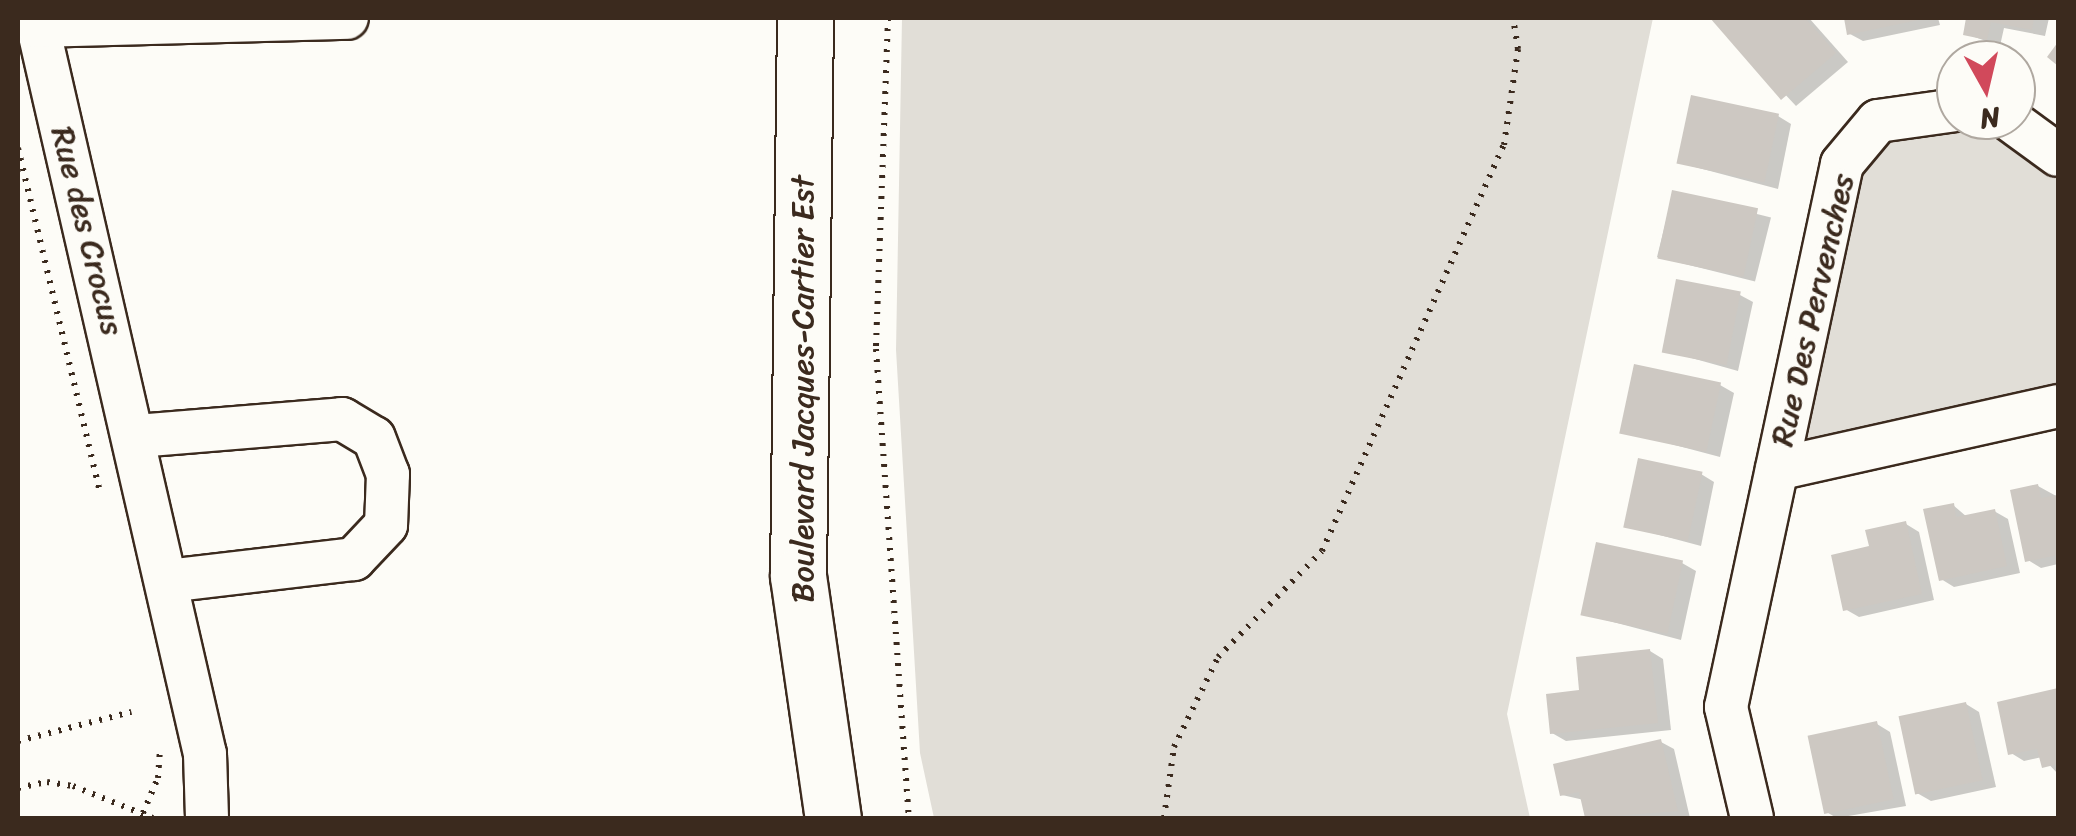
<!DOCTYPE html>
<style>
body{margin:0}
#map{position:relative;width:2076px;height:836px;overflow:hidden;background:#fdfcf7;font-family:Sriracha,sans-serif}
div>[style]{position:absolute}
.green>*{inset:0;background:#e1ded7}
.shadow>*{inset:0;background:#0003;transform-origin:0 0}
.building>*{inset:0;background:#cdc8c2;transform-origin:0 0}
.path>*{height:6px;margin-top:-3px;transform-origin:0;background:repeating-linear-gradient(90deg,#3b2a1e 0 2.5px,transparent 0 10.5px)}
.roads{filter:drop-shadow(2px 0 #3b2a1e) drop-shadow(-2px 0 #3b2a1e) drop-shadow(0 2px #3b2a1e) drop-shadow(0 -2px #3b2a1e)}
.minor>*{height:42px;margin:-21px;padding:0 21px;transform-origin:21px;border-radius:21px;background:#fdfcf7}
.major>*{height:55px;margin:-27.5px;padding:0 27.5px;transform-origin:27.5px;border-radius:27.5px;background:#fdfcf7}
span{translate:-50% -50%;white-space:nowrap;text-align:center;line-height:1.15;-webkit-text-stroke:9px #fdfcf7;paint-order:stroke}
.street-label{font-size:32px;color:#3b2a1e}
.frame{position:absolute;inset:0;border:20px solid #3b2a1e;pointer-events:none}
.north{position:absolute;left:1936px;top:40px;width:100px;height:100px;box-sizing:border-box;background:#fdfcf7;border:2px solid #afa8a0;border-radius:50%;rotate:172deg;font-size:28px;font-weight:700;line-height:40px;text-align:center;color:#3b2a1e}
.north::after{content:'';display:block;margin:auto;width:35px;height:45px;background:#d1495b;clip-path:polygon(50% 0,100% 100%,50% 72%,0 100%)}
</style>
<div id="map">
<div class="green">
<div style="clip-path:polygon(902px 18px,1653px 18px,1507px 714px,1530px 818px,934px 818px,920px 753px,896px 350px)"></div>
<div style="clip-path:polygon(2010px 120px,2058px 155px,2058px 406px,1777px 469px,1842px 164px,1878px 121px)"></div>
</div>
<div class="shadow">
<div style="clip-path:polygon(1809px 18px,1848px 62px,1796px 106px,1715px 19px)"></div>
<div style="clip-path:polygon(1846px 18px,1938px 18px,1940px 25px,1863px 41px,1850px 34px)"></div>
<div style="clip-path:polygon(1969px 18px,2049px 18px,2045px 36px,2004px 28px,2000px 46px,1966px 34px)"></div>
<div style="clip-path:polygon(1778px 116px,1791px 124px,1778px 189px,1680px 163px)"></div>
<div style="left:1673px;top:193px;width:101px;height:66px;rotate:14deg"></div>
<div style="clip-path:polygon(1740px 295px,1753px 302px,1738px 371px,1663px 350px)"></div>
<div style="clip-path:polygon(1720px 385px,1734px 393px,1720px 457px,1622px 431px)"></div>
<div style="clip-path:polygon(1701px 474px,1714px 482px,1701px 546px,1626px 526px)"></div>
<div style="clip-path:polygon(2038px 486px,2058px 497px,2058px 564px,2041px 568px,2028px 560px)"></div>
<div style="clip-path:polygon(1953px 505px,1967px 517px,1994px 511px,2008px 519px,2020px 573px,1954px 587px,1941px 579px)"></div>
<div style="clip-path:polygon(1906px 524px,1919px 532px,1934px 600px,1859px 617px,1845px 609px,1872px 548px)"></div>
<div style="clip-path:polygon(1682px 563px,1696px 571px,1681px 640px,1583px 614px)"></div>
<div style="clip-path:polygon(1650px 651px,1663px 659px,1671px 730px,1566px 741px,1552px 733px,1582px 693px)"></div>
<div style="clip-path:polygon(2058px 691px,2058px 774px,2042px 757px,2024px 761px,2011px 753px,2000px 704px)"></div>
<div style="clip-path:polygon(1966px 704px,1979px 712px,1996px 787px,1931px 801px,1917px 793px)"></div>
<div style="clip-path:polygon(1877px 724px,1890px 732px,1906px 806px,1837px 818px,1828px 813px)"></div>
<div style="clip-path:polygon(1661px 742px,1674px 749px,1690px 818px,1588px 818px,1584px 800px,1562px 795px)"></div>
</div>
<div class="building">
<div style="clip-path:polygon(1710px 18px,1805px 18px,1836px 53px,1781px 100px)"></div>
<div style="clip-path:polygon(1844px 18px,1923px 18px,1923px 19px,1847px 35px)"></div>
<div style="clip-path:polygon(1966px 18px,2034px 18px,2032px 30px,1991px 22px,1987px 40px,1963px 35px)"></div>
<div style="clip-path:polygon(2058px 42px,2058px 66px,2047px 57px)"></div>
<div style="left:1691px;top:95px;width:90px;height:70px;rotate:12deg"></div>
<div style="left:1672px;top:190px;width:88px;height:70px;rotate:12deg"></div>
<div style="left:1676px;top:279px;width:66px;height:75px;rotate:11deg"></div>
<div style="left:1634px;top:364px;width:89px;height:71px;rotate:12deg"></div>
<div style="left:1638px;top:458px;width:66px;height:71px;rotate:12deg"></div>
<div style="clip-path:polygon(2038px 484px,2041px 498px,2058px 495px,2058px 555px,2025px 562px,2010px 490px)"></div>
<div style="clip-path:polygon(1954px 503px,1956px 517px,1995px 509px,2007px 566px,1939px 581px,1923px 509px)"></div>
<div style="clip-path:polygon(1906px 521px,1922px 594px,1843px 611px,1831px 555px,1869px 546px,1865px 530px)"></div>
<div style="left:1596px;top:542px;width:89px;height:75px;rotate:12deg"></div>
<div style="clip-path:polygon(1650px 649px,1658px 723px,1550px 734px,1546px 694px,1579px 690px,1576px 657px)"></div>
<div style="clip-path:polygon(2058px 688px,2058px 764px,2042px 768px,2037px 749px,2008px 755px,1997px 702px)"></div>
<div style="left:1966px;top:702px;width:80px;height:69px;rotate:78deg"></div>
<div style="left:1877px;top:721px;width:80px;height:71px;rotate:78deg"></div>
<div style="clip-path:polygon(1661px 739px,1678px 811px,1585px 818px,1579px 792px,1560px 796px,1553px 764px)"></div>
</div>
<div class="path">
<div style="left:888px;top:18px;width:331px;rotate:92.1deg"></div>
<div style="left:876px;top:349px;width:470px;rotate:86deg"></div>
<div style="left:18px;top:148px;width:350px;rotate:76.6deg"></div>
<div style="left:18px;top:741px;width:117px;rotate:-14.4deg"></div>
<div style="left:18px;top:788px;width:30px;rotate:-12deg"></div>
<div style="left:47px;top:782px;width:26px;rotate:9deg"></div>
<div style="left:73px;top:786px;width:86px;rotate:21.8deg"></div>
<div style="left:143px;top:813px;width:38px;rotate:-67deg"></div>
<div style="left:158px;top:778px;width:30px;rotate:-86deg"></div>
<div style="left:1164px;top:818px;width:72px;rotate:-82deg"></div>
<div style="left:1174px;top:747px;width:100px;rotate:-63.9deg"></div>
<div style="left:1218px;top:657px;width:148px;rotate:-45.5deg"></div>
<div style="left:1322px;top:551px;width:445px;rotate:-65.9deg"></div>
<div style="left:1504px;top:145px;width:97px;rotate:-81.7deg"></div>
<div style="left:1518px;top:49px;width:31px;rotate:-99deg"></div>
</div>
<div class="roads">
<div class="minor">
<div style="left:36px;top:18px;width:755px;rotate:77.07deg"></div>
<div style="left:205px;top:754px;width:64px;rotate:88.2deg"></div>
<div style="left:38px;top:26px;width:309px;rotate:-1.5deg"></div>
<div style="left:2010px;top:120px;width:59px;rotate:36.1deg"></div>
<div style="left:137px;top:436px;width:206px;rotate:-4.7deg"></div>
<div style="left:342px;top:419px;width:37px;rotate:31deg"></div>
<div style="left:374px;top:438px;width:39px;rotate:69deg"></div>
<div style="left:388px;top:474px;width:51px;rotate:92.2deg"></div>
<div style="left:386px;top:525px;width:47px;rotate:133.3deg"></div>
<div style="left:354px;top:559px;width:189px;rotate:173.3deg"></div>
<div style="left:1777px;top:469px;width:288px;rotate:-12.6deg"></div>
<div style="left:1752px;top:818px;width:114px;rotate:-103.2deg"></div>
<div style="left:1726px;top:707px;width:555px;rotate:-77.94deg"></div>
<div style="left:1842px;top:164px;width:56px;rotate:-50.1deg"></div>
<div style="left:1878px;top:121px;width:79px;rotate:-8deg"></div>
</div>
<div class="major">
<div style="left:805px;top:18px;width:558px;rotate:90.72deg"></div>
<div style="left:798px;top:576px;width:245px;rotate:81.8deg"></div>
</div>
</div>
<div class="street-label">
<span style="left:87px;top:231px;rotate:76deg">Rue des Crocus</span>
<span style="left:1813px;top:310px;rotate:-77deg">Rue Des Pervenches</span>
<span style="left:803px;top:389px;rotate:-90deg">Boulevard Jacques-Cartier Est</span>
</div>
<div class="frame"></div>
<div class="north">N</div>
</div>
